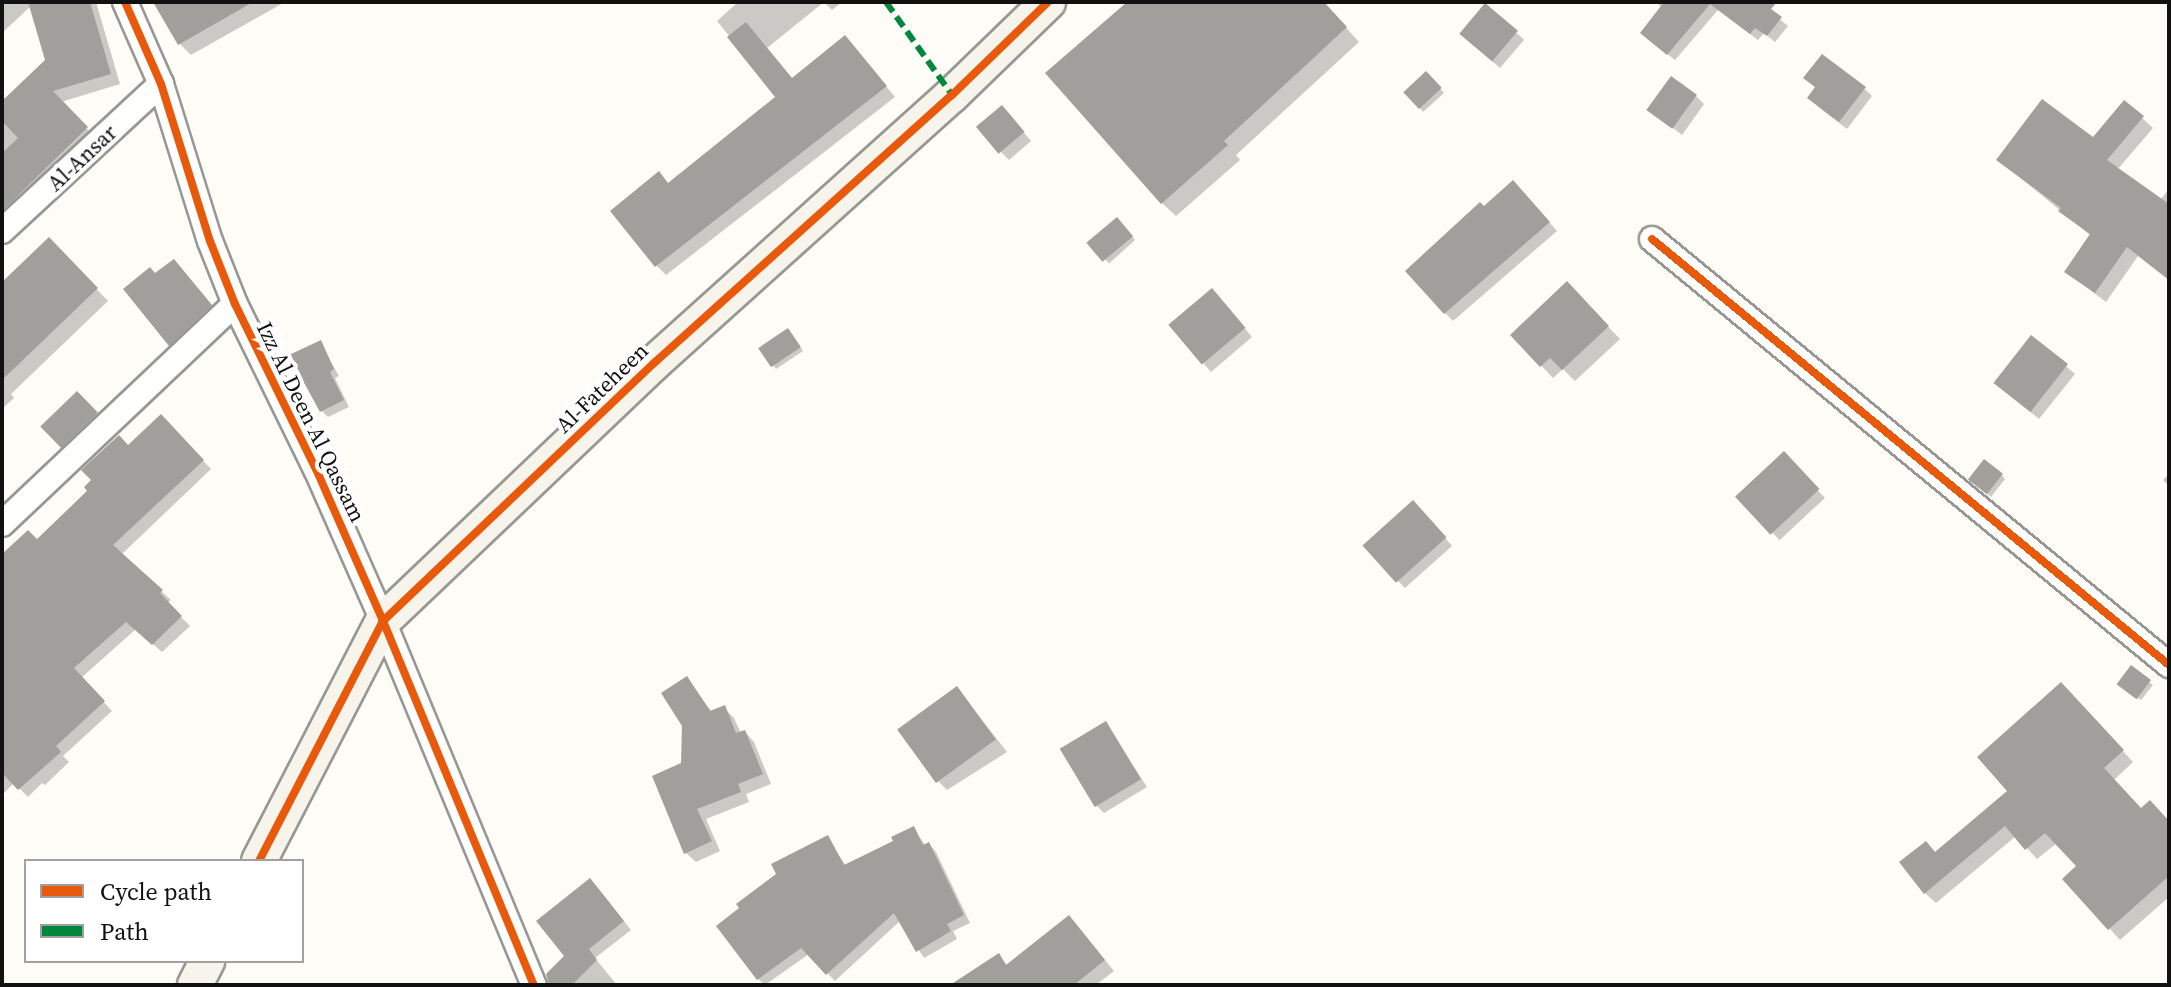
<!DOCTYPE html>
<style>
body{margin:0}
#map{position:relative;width:2171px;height:987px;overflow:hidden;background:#fdfcf7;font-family:"Source Serif 4",serif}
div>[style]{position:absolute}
.shadow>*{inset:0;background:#0003;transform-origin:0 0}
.building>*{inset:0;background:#a19f9c;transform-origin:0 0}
.roads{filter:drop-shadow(2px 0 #979795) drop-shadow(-2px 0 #979795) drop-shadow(0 2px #979795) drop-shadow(0 -2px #979795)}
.street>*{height:24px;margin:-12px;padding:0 12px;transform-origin:12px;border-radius:12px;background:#fffffe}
.secondary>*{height:34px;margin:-17px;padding:0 17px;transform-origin:17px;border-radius:17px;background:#f6f4eb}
.quiet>*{height:6px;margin-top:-3px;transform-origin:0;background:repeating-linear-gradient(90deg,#00873e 0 12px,transparent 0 18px)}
.cycleway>*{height:8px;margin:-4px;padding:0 4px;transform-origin:4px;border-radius:4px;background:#e8590c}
span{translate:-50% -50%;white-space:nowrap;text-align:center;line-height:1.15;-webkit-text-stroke:8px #fff;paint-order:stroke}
.street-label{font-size:22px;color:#111}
.frame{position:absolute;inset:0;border:4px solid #111;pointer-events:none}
.legend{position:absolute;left:24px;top:859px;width:280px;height:104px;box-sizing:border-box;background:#fff;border:2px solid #a0a0a0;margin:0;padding:10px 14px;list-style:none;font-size:24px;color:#111}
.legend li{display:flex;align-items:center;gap:16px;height:40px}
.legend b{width:40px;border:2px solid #a0a0a0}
</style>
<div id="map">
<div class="shadow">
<div style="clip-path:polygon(2px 2px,96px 2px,120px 84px,61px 102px,96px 138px,21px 212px,13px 204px,2px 214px,2px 104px,47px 61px,31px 6px,2px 33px)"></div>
<div style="clip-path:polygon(156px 2px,285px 2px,191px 55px,180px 44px)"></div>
<div style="clip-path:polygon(738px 2px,824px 2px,767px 48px,793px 80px,854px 47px,895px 97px,666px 275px,657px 266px,669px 185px,778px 97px,717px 21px)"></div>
<div style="clip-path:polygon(824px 2px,842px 2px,832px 10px)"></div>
<div style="clip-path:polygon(1133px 2px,1323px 2px,1359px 42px,1236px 155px,1240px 160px,1176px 216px,1162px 203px)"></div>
<div style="clip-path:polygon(1656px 2px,1759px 2px,1788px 26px,1775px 42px,1764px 33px,1758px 40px,1718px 10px,1675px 60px,1649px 40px,1662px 8px)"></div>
<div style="clip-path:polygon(1516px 32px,1524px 40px,1500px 68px,1468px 41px)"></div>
<div style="left:1426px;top:73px;width:27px;height:28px;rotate:48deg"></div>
<div style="clip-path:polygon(1865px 89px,1872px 96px,1847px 129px,1817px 106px)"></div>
<div style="clip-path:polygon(1696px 96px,1704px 104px,1682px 135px,1654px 113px)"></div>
<div style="clip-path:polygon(1010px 116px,1031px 141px,1009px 160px,1001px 152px)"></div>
<div style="clip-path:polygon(2142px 118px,2153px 128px,2117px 170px,2160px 200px,2169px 189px,2169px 280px,2138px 256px,2106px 302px,2066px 272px,2091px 236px,1999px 160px,2093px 140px)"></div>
<div style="clip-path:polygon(1521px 191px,1557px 231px,1453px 321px,1445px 313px,1484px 209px)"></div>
<div style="left:1117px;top:220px;width:27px;height:35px;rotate:48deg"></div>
<div style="clip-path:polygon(49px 240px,108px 301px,11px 394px,14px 398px,2px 409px,2px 285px)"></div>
<div style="clip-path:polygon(174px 261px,222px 318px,182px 357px,170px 345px,156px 275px)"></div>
<div style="clip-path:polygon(1567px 284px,1620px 339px,1575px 381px,1563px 369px,1553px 378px,1512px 335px)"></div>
<div style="clip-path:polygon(1220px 298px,1252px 337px,1211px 372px,1170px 325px)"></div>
<div style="clip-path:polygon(791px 334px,803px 351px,776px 369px,761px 348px)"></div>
<div style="clip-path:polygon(2032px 337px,2075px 374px,2039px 419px,2003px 390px)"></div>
<div style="clip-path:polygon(320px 343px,339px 376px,335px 378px,349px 407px,328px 417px,322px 411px)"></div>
<div style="left:77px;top:394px;width:39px;height:47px;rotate:46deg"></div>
<div style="clip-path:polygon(161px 417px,211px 469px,121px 555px,171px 600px,167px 603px,190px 626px,162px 652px,136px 629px,81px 678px,112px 711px,63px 756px,69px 762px,45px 785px,42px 783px,28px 797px,14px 783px,2px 795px,2px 557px,37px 541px)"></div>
<div style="left:1784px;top:454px;width:60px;height:62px;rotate:47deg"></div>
<div style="clip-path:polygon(2169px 474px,2169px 486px,2163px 480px)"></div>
<div style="clip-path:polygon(2002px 475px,2005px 479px,1991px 497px,1970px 479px)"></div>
<div style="clip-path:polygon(1421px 510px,1452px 546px,1405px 588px,1397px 580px)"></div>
<div style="clip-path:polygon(687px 678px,712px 712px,724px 708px,734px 718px,741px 733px,745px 732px,754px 742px,771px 784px,746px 794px,749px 802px,706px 819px,720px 851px,696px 862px,686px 853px,683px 764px)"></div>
<div style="clip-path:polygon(2149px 682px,2153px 685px,2141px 700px,2123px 687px)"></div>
<div style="clip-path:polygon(957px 688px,1007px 752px,947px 790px,935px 778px)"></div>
<div style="clip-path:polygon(2072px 695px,2133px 762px,2114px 780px,2142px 810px,2169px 823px,2169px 897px,2120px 940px,2065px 879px,2079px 867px,2057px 843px,2037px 859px,2016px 836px,1936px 903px,1925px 893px,1936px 854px,2010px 791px)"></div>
<div style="clip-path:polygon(1106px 723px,1147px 787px,1104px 813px,1096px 805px)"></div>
<div style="clip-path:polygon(913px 828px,926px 846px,929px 844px,936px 852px,970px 923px,953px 931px,957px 939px,924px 958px,900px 921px,835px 981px,809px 954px,765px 985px,758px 979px,827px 837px,846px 866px,895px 842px)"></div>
<div style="clip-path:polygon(598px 888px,631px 930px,595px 958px,617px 985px,554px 985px)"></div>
<div style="clip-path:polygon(1079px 928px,1114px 971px,1096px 985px,954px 985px,998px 956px,1008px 966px)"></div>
</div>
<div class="building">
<div style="clip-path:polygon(28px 2px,90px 2px,111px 74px,53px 91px,88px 127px,2px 211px,2px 153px,18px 138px,2px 121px,2px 101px,45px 60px)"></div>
<div style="clip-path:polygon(153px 2px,253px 2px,178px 45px)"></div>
<div style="clip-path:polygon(1127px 2px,1324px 2px,1347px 27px,1224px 141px,1228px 145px,1161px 204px,1045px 73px)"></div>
<div style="clip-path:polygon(1664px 2px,1777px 2px,1771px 9px,1782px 17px,1767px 36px,1755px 28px,1750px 34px,1710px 4px,1667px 55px,1640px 33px)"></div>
<div style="left:1485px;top:3px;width:43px;height:40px;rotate:40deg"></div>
<div style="clip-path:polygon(746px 22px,792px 78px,845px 35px,887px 86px,655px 267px,610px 211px,659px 171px,668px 183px,775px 97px,727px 37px)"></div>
<div style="clip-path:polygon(1822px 54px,1866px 87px,1839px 122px,1807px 98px,1815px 87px,1803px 78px)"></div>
<div style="left:1426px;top:71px;width:23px;height:31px;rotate:47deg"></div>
<div style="left:1671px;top:76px;width:32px;height:42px;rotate:36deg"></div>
<div style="clip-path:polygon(2042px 99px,2093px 137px,2124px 100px,2144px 116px,2107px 160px,2169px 204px,2169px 280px,2127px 247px,2095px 293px,2064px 272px,2090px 234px,2058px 211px,2061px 208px,1996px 160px)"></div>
<div style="left:1002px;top:105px;width:35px;height:34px;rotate:50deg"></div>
<div style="clip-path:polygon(1513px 180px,1550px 222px,1444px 314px,1405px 271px,1480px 202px,1484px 206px)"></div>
<div style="left:1117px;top:217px;width:25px;height:40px;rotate:50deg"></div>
<div style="clip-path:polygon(49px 237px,98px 288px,2px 380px,2px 282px)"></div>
<div style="clip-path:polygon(174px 259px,212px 305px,169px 346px,123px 289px,150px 267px,155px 273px)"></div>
<div style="clip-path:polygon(1567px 281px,1609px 326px,1562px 370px,1550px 358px,1540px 367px,1510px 335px)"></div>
<div style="left:1212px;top:288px;width:52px;height:57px;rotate:50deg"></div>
<div style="left:788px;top:328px;width:23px;height:36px;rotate:56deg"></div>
<div style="left:2031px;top:335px;width:47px;height:61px;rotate:38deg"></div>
<div style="clip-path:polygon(321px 340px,334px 369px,330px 372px,344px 400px,320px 412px,289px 355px)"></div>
<div style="left:77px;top:391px;width:30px;height:51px;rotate:46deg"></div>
<div style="clip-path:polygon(161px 414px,204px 460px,113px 545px,163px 590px,160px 593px,182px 616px,152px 645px,126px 622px,74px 668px,105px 701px,56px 746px,61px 752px,18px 790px,2px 773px,2px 554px,28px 530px,37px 539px,87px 491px,84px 487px,91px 480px,81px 470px,119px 435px,128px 445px)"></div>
<div style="left:1784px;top:451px;width:52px;height:67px;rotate:47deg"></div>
<div style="left:1984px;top:459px;width:24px;height:26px;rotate:38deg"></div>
<div style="left:1413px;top:500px;width:50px;height:68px;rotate:48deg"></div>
<div style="left:2131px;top:665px;width:25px;height:24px;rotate:37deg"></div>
<div style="clip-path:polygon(687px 676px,710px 711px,725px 705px,736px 733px,745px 730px,763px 774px,738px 784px,741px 792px,697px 809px,712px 841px,684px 854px,652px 776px,681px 763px,682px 726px,661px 693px)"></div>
<div style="clip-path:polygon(2061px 682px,2124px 750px,2104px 768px,2141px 808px,2150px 800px,2169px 821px,2169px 876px,2108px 930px,2062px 879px,2076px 866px,2045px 833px,2025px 850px,2005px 826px,1924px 894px,1899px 862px,1926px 841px,1935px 852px,2007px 791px,1977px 757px)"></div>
<div style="left:957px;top:686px;width:66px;height:74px;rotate:54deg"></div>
<div style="left:1106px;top:721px;width:68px;height:54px;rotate:59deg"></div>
<div style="clip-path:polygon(914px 826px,923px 845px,929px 842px,964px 915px,947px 924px,951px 931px,916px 952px,894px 913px,826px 975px,801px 948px,757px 980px,716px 926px,739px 908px,736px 904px,776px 874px,771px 864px,828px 835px,844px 865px,893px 841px,891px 837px)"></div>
<div style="clip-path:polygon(590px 878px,624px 921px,589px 949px,597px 960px,572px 985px,549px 985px,546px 974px,564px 956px,536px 921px)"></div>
<div style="clip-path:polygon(1069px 915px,1105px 960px,1074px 985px,950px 985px,999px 953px,1006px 965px)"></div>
</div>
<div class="roads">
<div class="street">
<div style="left:125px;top:2px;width:90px;rotate:66.3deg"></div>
<div style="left:161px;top:84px;width:164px;rotate:72.7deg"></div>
<div style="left:210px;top:241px;width:68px;rotate:68.4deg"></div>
<div style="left:235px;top:304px;width:184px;rotate:63.9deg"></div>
<div style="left:316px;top:469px;width:166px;rotate:66.2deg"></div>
<div style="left:383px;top:621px;width:394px;rotate:67.5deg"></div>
<div style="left:2px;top:231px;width:217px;rotate:-42.8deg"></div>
<div style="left:1652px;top:239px;width:670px;rotate:39.49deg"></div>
<div style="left:2px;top:524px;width:320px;rotate:-43.4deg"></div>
</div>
<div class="secondary">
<div style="left:259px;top:861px;width:270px;rotate:-62.7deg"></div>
<div style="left:383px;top:621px;width:374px;rotate:-43.6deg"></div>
<div style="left:654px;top:363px;width:401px;rotate:-42deg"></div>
<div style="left:952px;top:95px;width:134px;rotate:-44.1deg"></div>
<div style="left:195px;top:985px;width:27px;rotate:-63deg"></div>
</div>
</div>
<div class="quiet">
<div style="left:886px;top:2px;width:114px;rotate:54.6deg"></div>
</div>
<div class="cycleway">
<div style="left:125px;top:2px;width:90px;rotate:66.3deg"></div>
<div style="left:161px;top:84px;width:164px;rotate:72.7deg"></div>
<div style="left:210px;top:241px;width:68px;rotate:68.4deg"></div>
<div style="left:235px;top:304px;width:184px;rotate:63.9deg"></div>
<div style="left:316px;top:469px;width:166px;rotate:66.2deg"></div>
<div style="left:383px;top:621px;width:394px;rotate:67.5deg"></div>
<div style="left:1652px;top:239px;width:670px;rotate:39.49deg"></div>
<div style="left:259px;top:861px;width:270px;rotate:-62.7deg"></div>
<div style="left:383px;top:621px;width:374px;rotate:-43.6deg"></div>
<div style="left:654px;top:363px;width:401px;rotate:-42deg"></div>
<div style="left:952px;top:95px;width:134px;rotate:-44.1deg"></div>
</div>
<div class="street-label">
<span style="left:82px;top:158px;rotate:-43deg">Al-Ansar</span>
<span style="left:602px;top:388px;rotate:-44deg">Al-Fateheen</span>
<span style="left:311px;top:422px;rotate:64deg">Izz Al Deen Al Qassam</span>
</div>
<div class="frame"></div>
<ul class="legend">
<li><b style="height:10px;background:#e8590c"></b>Cycle path</li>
<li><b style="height:10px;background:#00873e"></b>Path</li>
</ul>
</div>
